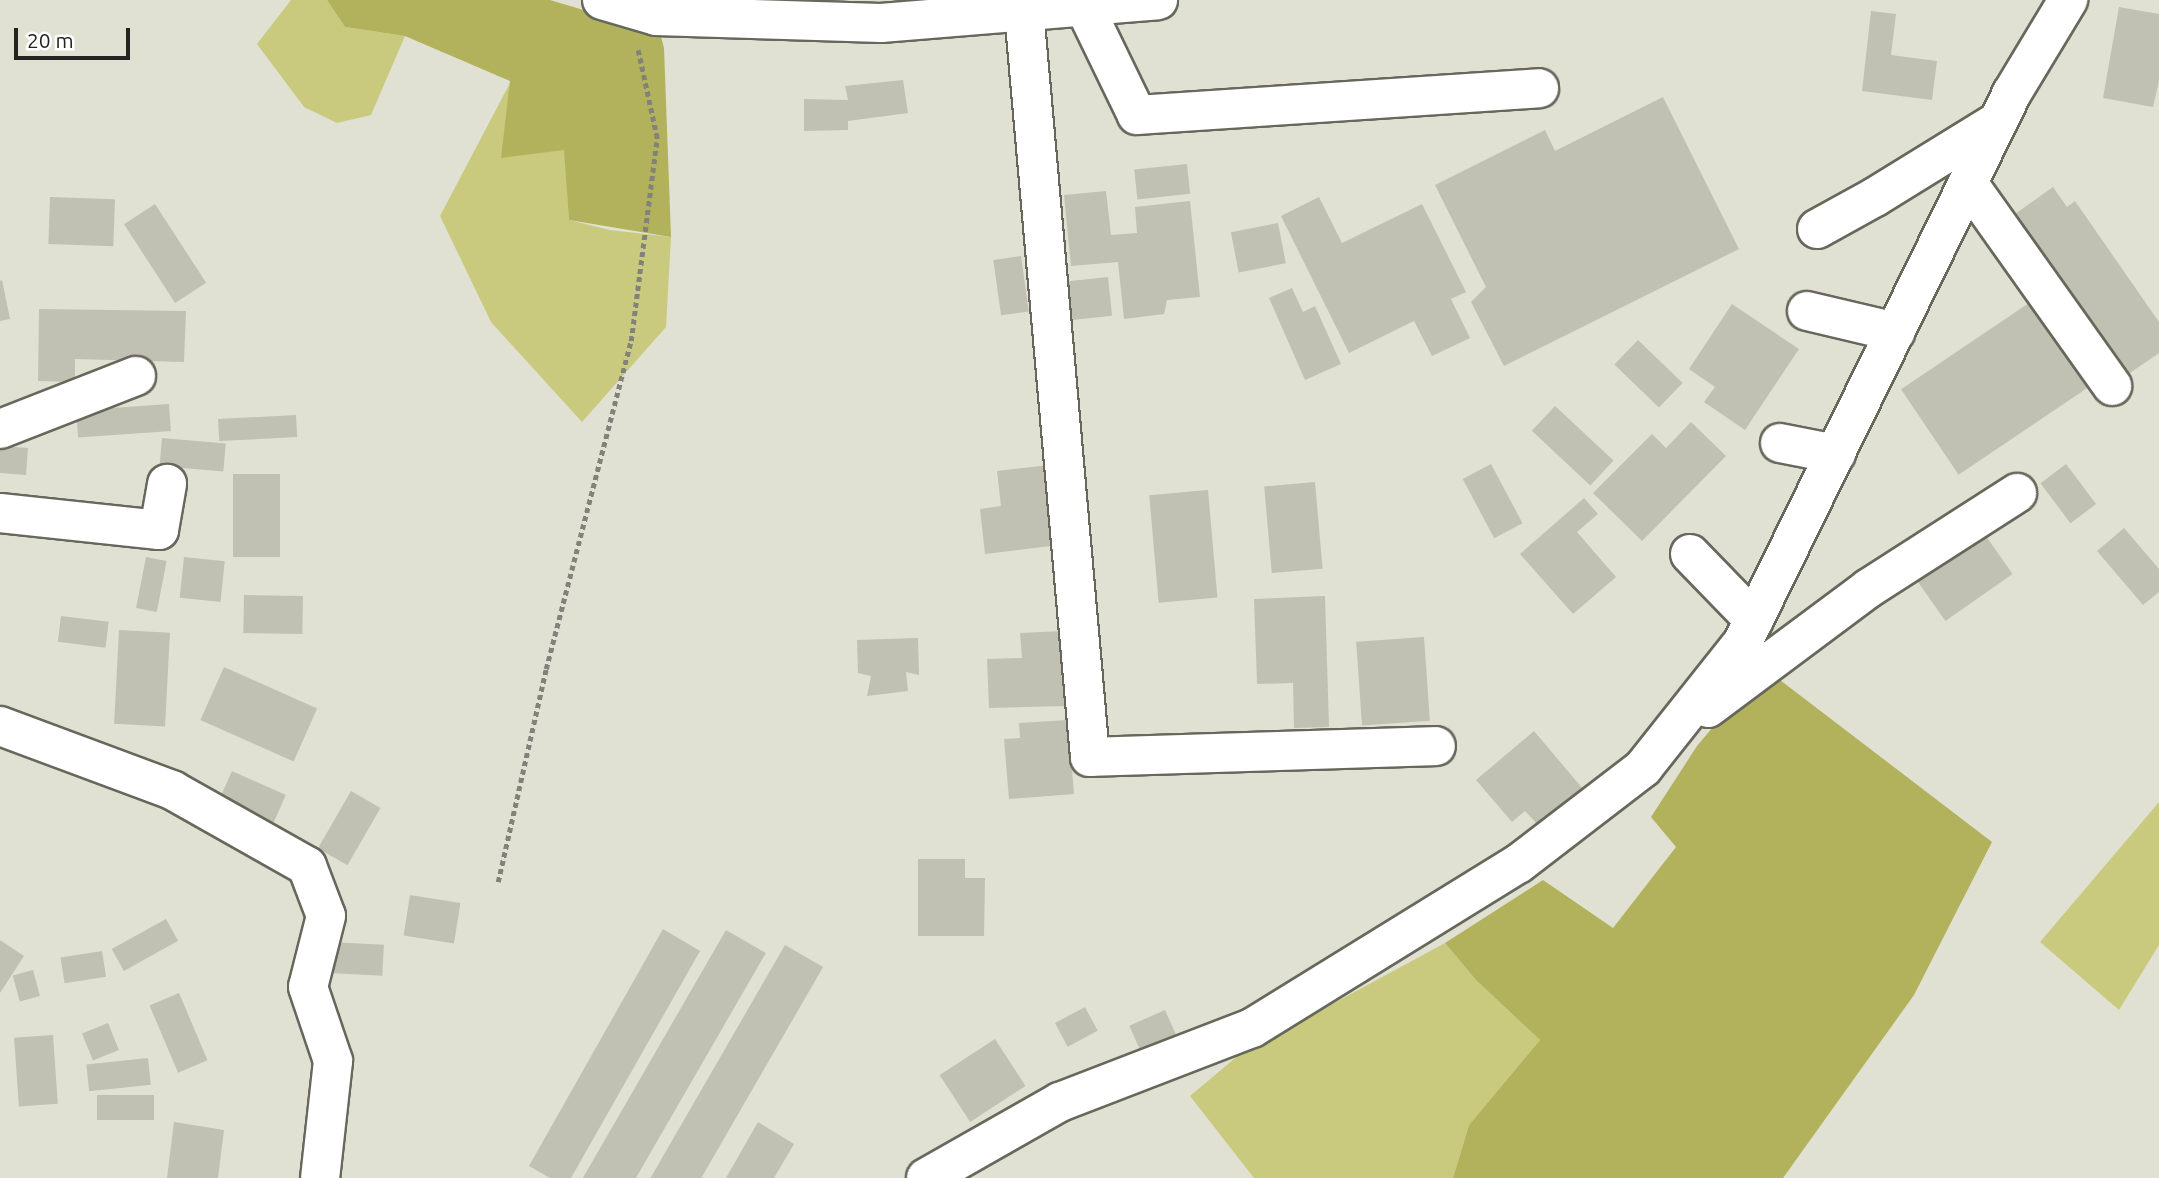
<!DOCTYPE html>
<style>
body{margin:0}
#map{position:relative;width:2159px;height:1178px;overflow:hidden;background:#e0e1d3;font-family:Ubuntu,sans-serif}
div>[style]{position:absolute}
.green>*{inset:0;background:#caca7e}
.forest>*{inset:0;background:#b1b25b}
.building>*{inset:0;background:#c0c0b3;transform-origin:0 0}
.path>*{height:4.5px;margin-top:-2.25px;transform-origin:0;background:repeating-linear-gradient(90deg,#818279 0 5px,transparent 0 8.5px)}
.roads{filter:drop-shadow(2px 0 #67685c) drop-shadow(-2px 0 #67685c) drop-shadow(0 2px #67685c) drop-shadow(0 -2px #67685c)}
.minor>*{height:38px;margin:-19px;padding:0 19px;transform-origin:19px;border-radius:19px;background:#fff}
span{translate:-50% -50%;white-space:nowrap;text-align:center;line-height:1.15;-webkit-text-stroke:6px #fff;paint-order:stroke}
.scale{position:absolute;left:14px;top:28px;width:116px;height:32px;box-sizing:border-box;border:4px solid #23241f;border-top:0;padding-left:9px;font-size:21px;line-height:24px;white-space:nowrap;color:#23241f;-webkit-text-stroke:5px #fff;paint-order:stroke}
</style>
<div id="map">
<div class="green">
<div style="clip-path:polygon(291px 0,327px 0,345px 27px,405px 36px,371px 115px,337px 123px,304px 107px,257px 44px)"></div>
<div style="clip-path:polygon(511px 81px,565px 150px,569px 220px,610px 230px,671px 237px,666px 327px,582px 422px,491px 322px,440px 216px)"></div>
<div style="clip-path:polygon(2159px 802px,2159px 945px,2119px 1010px,2040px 942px)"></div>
<div style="clip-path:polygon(1445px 943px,1476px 980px,1540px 1040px,1469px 1125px,1453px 1178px,1254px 1178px,1190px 1096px,1240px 1054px)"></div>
</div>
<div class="forest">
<div style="clip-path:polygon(327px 0,550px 0,660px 33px,664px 48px,671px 237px,569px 220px,564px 150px,501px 158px,510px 81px,405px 36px,345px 27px)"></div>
<div style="clip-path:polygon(1763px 667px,1992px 842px,1914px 995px,1783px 1178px,1453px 1178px,1469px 1125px,1540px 1040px,1476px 980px,1445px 943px,1543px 880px,1613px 928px,1676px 847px,1651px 817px,1697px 746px)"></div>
</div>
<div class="building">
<div style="clip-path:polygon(2119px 7px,2159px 14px,2159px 81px,2153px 107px,2103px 98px)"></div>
<div style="clip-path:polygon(1871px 11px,1896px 14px,1891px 55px,1937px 61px,1932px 100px,1862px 91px)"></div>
<div style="clip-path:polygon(903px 80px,908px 113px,848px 121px,848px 130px,804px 131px,804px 99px,848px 100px,845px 86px)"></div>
<div style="clip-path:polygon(1663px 97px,1739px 249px,1504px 366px,1471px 302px,1486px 287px,1435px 185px,1545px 130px,1555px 151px)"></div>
<div style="left:1187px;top:164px;width:30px;height:53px;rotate:84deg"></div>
<div style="clip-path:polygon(2053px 187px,2067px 207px,2075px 201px,2159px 322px,2159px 353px,2127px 375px,2015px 214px)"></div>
<div style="clip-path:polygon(1106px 191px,1111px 235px,1137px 233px,1135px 207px,1190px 201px,1200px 297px,1167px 300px,1164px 314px,1124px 319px,1118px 262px,1071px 266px,1064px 195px)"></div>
<div style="left:50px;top:197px;width:65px;height:47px;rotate:2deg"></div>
<div style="clip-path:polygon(1319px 197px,1342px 243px,1422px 204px,1466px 292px,1451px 299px,1470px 338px,1432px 356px,1414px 321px,1349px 353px,1281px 216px)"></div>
<div style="left:155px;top:204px;width:94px;height:37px;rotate:57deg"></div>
<div style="left:1278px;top:223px;width:41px;height:48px;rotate:79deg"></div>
<div style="left:1021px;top:256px;width:56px;height:28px;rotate:82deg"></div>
<div style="left:1108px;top:277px;width:39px;height:40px;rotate:84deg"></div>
<div style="clip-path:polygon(2px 280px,10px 319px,0 321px,0 281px)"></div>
<div style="clip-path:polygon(1292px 288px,1303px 312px,1315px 306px,1341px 364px,1305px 380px,1269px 298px)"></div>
<div style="left:2032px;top:301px;width:103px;height:158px;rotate:56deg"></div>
<div style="clip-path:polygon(1732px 304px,1799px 349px,1745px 430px,1704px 402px,1715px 387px,1689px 369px)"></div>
<div style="clip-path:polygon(39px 309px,186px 311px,184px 362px,75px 359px,75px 382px,38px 381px)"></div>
<div style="left:1638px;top:340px;width:62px;height:34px;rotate:44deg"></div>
<div style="left:169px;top:404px;width:27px;height:93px;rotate:86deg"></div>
<div style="left:1555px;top:406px;width:80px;height:34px;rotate:43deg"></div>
<div style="left:296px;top:415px;width:22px;height:78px;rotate:87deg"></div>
<div style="clip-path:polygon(1691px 422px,1726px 456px,1642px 541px,1593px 493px,1652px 434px,1666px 448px)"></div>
<div style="left:162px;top:438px;width:64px;height:28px;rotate:5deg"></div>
<div style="left:0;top:446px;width:28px;height:27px;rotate:4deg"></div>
<div style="left:1491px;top:464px;width:67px;height:32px;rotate:62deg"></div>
<div style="left:2066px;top:464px;width:50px;height:32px;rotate:53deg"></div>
<div style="clip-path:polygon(1050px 465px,1059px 545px,985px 554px,980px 509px,1001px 506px,997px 471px)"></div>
<div style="left:233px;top:474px;width:47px;height:83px"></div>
<div style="left:1315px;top:482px;width:87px;height:51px;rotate:85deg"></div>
<div style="left:1208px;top:490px;width:108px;height:59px;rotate:85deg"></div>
<div style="clip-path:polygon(1584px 498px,1598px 514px,1577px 532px,1616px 577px,1573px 614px,1520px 554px)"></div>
<div style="clip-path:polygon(2124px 528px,2159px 569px,2159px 592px,2143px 605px,2097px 551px)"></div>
<div style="left:1981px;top:529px;width:55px;height:82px;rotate:55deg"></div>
<div style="left:146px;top:557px;width:21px;height:52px;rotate:11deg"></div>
<div style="left:184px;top:557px;width:41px;height:41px;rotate:6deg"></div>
<div style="left:244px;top:595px;width:59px;height:38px;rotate:1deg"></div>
<div style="clip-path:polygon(1325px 596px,1329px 727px,1294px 728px,1293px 683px,1257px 684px,1254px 599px)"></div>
<div style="left:61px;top:616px;width:48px;height:26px;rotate:7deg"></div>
<div style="left:119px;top:630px;width:51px;height:94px;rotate:3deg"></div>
<div style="clip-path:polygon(1063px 631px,1066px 706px,989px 708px,987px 659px,1022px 658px,1020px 633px)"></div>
<div style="left:1424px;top:637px;width:84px;height:68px;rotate:86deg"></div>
<div style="clip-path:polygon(918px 638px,919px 675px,906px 672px,908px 691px,867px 696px,871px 676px,858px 673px,857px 640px)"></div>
<div style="left:224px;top:667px;width:102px;height:58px;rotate:24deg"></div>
<div style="clip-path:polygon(1068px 720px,1074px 794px,1009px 799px,1004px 739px,1020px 738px,1019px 723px)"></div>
<div style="clip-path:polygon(1534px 731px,1583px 789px,1539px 826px,1525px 811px,1512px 822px,1476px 780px)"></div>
<div style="left:232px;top:771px;width:59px;height:35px;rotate:24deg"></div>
<div style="left:351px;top:791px;width:34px;height:66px;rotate:30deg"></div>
<div style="clip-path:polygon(918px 859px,965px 859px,965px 878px,985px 878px,984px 936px,918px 936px)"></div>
<div style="left:410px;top:895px;width:51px;height:41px;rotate:9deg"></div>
<div style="left:166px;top:919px;width:25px;height:62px;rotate:61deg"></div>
<div style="clip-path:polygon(663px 929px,700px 951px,571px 1178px,550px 1178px,529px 1166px)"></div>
<div style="left:726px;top:930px;width:46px;height:287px;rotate:30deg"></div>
<div style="clip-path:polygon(0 940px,24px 956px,0 993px)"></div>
<div style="left:331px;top:942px;width:53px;height:31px;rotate:3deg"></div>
<div style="left:785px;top:945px;width:44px;height:271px;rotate:30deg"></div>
<div style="left:102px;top:951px;width:26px;height:42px;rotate:81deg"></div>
<div style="left:33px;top:970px;width:27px;height:21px;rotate:75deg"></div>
<div style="left:179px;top:993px;width:73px;height:32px;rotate:67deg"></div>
<div style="left:1085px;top:1007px;width:27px;height:34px;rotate:62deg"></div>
<div style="left:1165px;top:1010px;width:30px;height:39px;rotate:66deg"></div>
<div style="left:108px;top:1023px;width:29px;height:28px;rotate:68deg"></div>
<div style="left:53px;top:1035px;width:69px;height:39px;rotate:86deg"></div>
<div style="left:995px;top:1039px;width:56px;height:66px;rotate:57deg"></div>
<div style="left:148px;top:1058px;width:27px;height:62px;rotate:84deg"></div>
<div style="left:97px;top:1095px;width:57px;height:25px"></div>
<div style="clip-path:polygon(174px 1122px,224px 1130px,218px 1178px,167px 1178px)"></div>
<div style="clip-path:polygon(758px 1122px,794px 1144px,774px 1178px,726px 1178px)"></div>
</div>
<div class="path">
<div style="left:498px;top:882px;width:218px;rotate:-77.3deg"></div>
<div style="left:546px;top:669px;width:339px;rotate:-75.5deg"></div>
<div style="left:631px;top:341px;width:205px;rotate:-82.7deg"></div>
<div style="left:657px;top:138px;width:90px;rotate:-102.2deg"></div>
</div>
<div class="roads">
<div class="minor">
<div style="left:602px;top:0;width:56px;rotate:16.5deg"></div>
<div style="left:656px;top:16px;width:225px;rotate:1.8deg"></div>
<div style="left:881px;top:23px;width:278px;rotate:-4.7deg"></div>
<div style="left:1023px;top:0;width:760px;rotate:84.94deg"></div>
<div style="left:1090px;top:757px;width:346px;rotate:-1.8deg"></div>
<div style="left:1084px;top:6px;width:121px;rotate:64.1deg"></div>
<div style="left:1137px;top:115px;width:403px;rotate:-3.8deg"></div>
<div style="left:1968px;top:183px;width:249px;rotate:54.6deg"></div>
<div style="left:1817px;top:229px;width:66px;rotate:-28.9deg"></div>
<div style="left:1875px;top:197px;width:145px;rotate:-31.7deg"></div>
<div style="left:1807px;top:311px;width:91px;rotate:13.3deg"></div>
<div style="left:0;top:429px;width:146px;rotate:-21.3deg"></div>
<div style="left:1780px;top:443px;width:57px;rotate:11.1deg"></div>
<div style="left:0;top:513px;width:160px;rotate:6.1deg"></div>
<div style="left:159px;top:530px;width:47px;rotate:-80.1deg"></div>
<div style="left:1690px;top:554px;width:92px;rotate:45.9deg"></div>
<div style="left:1708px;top:708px;width:201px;rotate:-36.7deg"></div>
<div style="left:1869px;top:588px;width:176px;rotate:-32.7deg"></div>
<div style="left:0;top:726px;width:184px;rotate:20.4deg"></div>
<div style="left:172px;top:790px;width:155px;rotate:29.4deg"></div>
<div style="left:307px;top:866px;width:53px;rotate:69.2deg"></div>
<div style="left:326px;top:916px;width:73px;rotate:104.2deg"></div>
<div style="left:308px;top:987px;width:78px;rotate:71.3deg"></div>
<div style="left:333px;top:1061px;width:118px;rotate:96.3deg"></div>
<div style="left:926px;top:1178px;width:154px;rotate:-29.6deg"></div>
<div style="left:1060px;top:1102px;width:206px;rotate:-21.1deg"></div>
<div style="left:1252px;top:1028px;width:312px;rotate:-31.7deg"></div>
<div style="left:1518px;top:864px;width:158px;rotate:-37.5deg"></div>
<div style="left:1643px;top:768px;width:161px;rotate:-51.6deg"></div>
<div style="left:1743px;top:642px;width:611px;rotate:-63.9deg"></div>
<div style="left:2012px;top:93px;width:109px;rotate:-58.9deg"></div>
</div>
</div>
<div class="scale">20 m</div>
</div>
